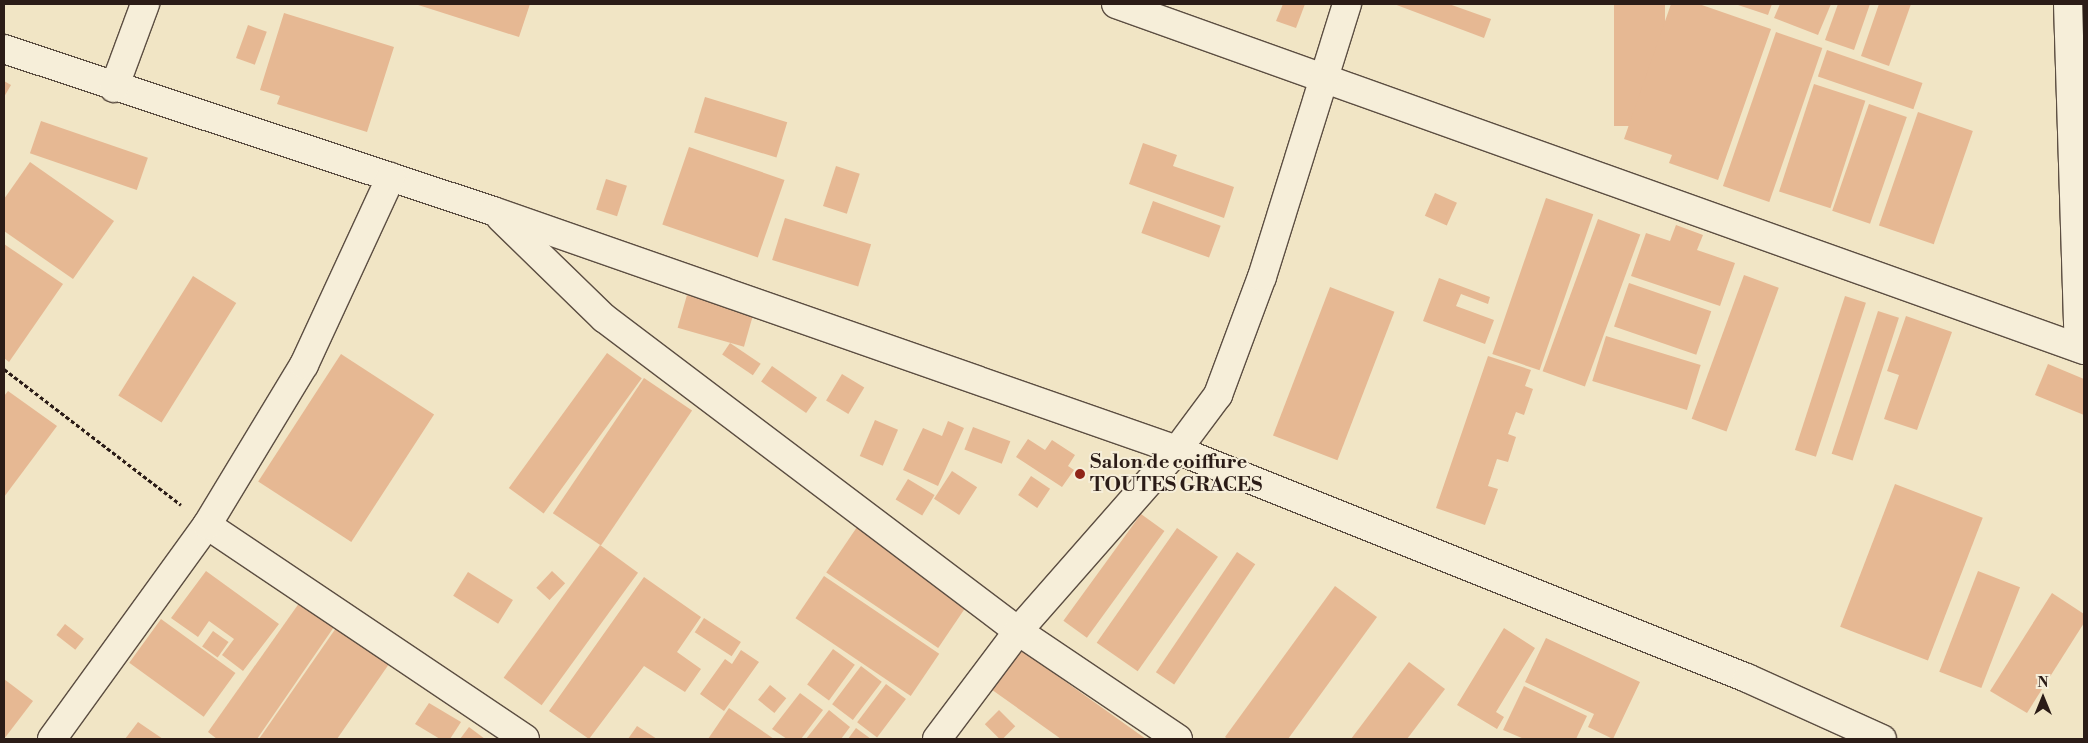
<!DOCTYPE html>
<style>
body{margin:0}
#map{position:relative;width:2088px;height:743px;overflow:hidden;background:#f1e5c5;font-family:"Libre Bodoni",serif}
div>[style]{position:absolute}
.building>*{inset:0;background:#e6b893;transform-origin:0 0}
.path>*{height:3px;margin-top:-1.5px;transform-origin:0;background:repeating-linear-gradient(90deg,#2b1c17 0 4px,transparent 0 6.5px)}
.roads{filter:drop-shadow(1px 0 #5c4e42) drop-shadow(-1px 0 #5c4e42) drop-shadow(0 1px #5c4e42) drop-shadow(0 -1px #5c4e42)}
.street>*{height:28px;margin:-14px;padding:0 14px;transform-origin:14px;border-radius:14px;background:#f6eed9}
.dots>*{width:14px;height:14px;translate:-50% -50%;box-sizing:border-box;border:2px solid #f6eed9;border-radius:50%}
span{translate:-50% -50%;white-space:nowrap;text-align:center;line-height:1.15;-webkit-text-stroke:4px #f6eed9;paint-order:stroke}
.poi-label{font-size:20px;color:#2b1c17;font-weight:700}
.left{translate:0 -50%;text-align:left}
.frame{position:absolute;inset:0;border:5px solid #2b1c17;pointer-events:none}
.north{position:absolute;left:2018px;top:673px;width:50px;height:50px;-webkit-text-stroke:4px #f6eed9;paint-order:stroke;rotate:0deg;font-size:14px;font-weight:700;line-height:20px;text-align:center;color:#2b1c17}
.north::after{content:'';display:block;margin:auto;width:18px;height:22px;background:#2b1c17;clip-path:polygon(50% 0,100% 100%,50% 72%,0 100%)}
</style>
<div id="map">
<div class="building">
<div style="clip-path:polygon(415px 4px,530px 4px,519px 37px)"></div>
<div style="clip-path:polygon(1283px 4px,1305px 4px,1296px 28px,1276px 21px)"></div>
<div style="clip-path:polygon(1394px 4px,1449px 4px,1491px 19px,1484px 38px)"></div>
<div style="left:1614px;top:4px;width:51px;height:122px"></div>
<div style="clip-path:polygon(1671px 4px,1699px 4px,1771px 29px,1718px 180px,1669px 163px,1672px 155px,1624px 139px)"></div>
<div style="clip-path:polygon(1735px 4px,1772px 4px,1768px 15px)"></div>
<div style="clip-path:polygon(1780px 4px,1831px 4px,1818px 35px,1774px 18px)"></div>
<div style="clip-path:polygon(1838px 4px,1870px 4px,1854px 50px,1825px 40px)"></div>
<div style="clip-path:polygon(1879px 4px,1911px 4px,1889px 66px,1861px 56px)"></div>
<div style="clip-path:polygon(284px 13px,394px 47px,367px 132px,277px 104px,280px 96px,260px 90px)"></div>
<div style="left:248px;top:25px;width:20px;height:35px;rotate:20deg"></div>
<div style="left:1776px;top:32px;width:49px;height:163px;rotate:19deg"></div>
<div style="left:1827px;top:50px;width:101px;height:28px;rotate:19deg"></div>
<div style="clip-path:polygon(4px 81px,11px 85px,4px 97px)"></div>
<div style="left:1814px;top:84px;width:54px;height:113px;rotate:18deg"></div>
<div style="left:705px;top:97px;width:86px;height:37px;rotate:17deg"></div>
<div style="left:1869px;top:104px;width:40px;height:113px;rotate:19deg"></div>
<div style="left:1918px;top:112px;width:58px;height:120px;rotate:19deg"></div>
<div style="left:41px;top:121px;width:113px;height:34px;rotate:19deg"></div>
<div style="clip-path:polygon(1143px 143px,1177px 155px,1173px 166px,1234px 187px,1224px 218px,1129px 184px)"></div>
<div style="left:689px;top:147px;width:101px;height:82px;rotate:19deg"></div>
<div style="clip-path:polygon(30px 162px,114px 221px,73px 279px,4px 231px,4px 199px)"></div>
<div style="left:836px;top:166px;width:25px;height:42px;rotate:18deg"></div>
<div style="left:606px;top:179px;width:22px;height:32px;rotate:18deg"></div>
<div style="left:1435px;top:193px;width:24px;height:25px;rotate:24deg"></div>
<div style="left:1546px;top:198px;width:50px;height:165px;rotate:19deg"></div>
<div style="left:1153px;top:201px;width:72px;height:34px;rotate:20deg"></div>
<div style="left:785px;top:218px;width:90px;height:44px;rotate:17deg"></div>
<div style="left:1598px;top:219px;width:45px;height:162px;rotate:20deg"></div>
<div style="clip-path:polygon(1676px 225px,1703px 235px,1697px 250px,1735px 263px,1720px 306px,1631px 276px,1646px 233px,1670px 241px)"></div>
<div style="clip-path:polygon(4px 244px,63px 284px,9px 362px,4px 358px)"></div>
<div style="left:1744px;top:275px;width:37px;height:153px;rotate:20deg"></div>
<div style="left:193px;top:276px;width:51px;height:141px;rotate:32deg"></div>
<div style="clip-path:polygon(1439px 278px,1490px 297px,1488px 304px,1461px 294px,1456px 306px,1494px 320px,1485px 344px,1423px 321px)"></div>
<div style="left:1629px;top:283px;width:87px;height:46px;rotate:19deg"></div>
<div style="left:1330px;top:287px;width:69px;height:159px;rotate:21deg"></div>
<div style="left:687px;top:295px;width:69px;height:34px;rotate:16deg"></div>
<div style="left:1845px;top:296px;width:22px;height:162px;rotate:18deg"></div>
<div style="left:1878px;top:311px;width:22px;height:150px;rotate:18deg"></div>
<div style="clip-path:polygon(1906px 316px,1952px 332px,1917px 430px,1884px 419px,1899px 375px,1887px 371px)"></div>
<div style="left:1606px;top:336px;width:99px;height:47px;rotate:17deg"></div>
<div style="left:730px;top:343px;width:37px;height:14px;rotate:34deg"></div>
<div style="left:607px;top:353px;width:43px;height:167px;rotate:36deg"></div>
<div style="left:341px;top:354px;width:111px;height:152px;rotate:33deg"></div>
<div style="clip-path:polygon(1488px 356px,1531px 370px,1525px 386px,1533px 389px,1524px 415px,1516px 412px,1508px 434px,1516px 437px,1508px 462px,1497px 459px,1488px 486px,1498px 489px,1485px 525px,1436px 508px)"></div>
<div style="clip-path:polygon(2048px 364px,2084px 379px,2084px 415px,2035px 395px)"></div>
<div style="left:772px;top:366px;width:55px;height:19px;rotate:35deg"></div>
<div style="left:842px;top:374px;width:26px;height:31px;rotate:31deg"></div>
<div style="left:644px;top:378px;width:58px;height:163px;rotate:34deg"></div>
<div style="clip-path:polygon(8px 391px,57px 426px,4px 497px,4px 396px)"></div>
<div style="left:875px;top:420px;width:25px;height:39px;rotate:23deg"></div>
<div style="clip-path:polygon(948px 421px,964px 428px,938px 486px,903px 470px,923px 428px,942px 436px)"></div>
<div style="left:973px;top:427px;width:40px;height:24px;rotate:21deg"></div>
<div style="clip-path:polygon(1028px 439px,1045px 450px,1052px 440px,1075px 455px,1068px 466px,1074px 470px,1062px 487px,1016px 457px)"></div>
<div style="left:952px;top:471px;width:30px;height:33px;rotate:33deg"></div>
<div style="left:1031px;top:476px;width:23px;height:23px;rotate:34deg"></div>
<div style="left:908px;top:479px;width:31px;height:24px;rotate:31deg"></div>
<div style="left:1895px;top:484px;width:94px;height:153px;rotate:21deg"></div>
<div style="left:1141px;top:514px;width:29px;height:132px;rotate:36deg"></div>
<div style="left:857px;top:527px;width:135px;height:55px;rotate:34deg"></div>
<div style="left:1177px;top:528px;width:50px;height:140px;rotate:35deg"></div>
<div style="left:600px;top:545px;width:47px;height:164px;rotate:36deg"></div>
<div style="left:1237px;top:552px;width:22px;height:145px;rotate:34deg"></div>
<div style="clip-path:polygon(206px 571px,279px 624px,243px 671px,222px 655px,234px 639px,209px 621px,198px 637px,171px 618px)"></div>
<div style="left:552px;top:571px;width:18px;height:23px;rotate:43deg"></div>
<div style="left:1978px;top:571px;width:45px;height:108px;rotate:21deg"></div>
<div style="left:468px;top:572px;width:53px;height:28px;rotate:32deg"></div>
<div style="left:824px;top:576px;width:139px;height:51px;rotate:34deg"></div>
<div style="clip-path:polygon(644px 577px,701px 617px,677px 652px,701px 669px,685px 692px,644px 666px,589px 739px,549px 711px)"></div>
<div style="clip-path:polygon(1335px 586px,1377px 617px,1288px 739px,1228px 739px,1225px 737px)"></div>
<div style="clip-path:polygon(2052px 593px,2084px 614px,2084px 623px,2027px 713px,1990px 691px)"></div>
<div style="clip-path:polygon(302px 599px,336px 624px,257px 739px,217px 739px,208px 732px)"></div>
<div style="left:704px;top:618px;width:44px;height:17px;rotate:33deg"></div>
<div style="left:161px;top:619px;width:92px;height:54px;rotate:36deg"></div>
<div style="left:65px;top:624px;width:24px;height:14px;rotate:38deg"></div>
<div style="clip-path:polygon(336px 628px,389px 664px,337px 739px,259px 739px)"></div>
<div style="clip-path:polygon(1504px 628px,1535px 648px,1496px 712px,1504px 717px,1497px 729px,1457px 705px)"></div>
<div style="left:213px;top:631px;width:19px;height:19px;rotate:35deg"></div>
<div style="clip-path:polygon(1546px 638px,1640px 682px,1613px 739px,1588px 727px,1594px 714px,1525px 682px)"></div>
<div style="clip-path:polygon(1017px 647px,1146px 739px,1061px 739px,988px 687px)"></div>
<div style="left:833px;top:649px;width:27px;height:44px;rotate:36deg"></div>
<div style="clip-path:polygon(741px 650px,759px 662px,724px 711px,700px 694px,725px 659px,732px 664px)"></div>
<div style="clip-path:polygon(1409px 662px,1445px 689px,1407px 739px,1351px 739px)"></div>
<div style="left:861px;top:666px;width:26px;height:48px;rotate:37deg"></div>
<div style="clip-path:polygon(4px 679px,33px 701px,4px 739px)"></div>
<div style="left:886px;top:684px;width:25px;height:48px;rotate:37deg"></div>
<div style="left:770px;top:685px;width:21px;height:19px;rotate:39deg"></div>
<div style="clip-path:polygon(1524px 686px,1587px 716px,1576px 739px,1524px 739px,1503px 730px)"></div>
<div style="clip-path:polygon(800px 693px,823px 710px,801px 739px,787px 739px,772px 729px)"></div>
<div style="clip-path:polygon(429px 703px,461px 722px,450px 739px,440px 739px,415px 724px)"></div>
<div style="clip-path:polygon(729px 708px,774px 739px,708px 739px)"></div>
<div style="clip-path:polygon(829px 710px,850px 727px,841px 739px,806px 739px)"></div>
<div style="left:999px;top:710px;width:23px;height:20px;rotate:45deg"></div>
<div style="clip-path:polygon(138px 722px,163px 739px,125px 739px)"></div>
<div style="clip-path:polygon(637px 726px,657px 739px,628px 739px)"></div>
<div style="clip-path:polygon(469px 727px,485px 739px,460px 739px)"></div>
<div style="clip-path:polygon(856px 728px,871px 739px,848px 739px)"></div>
</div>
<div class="path">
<div style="left:4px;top:369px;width:223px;rotate:37.5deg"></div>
</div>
<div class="roads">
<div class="street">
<div style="left:1116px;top:4px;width:1028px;rotate:19.67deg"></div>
<div style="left:2068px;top:4px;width:344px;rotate:88.2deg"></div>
<div style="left:4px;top:49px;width:515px;rotate:18.33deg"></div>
<div style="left:493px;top:211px;width:725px;rotate:19.26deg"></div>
<div style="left:1177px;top:450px;width:614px;rotate:21.8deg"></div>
<div style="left:1747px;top:678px;width:148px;rotate:24.3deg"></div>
<div style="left:114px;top:88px;width:90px;rotate:-69.7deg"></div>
<div style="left:501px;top:218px;width:144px;rotate:44.2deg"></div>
<div style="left:604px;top:318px;width:519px;rotate:37.09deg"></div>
<div style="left:1018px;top:631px;width:193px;rotate:34deg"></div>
<div style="left:207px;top:525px;width:383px;rotate:33.9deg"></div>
<div style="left:52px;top:739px;width:264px;rotate:-54.1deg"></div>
<div style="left:207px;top:525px;width:187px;rotate:-58.8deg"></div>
<div style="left:304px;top:365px;width:207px;rotate:-65.2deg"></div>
<div style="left:937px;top:739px;width:135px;rotate:-53.1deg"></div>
<div style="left:1018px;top:631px;width:241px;rotate:-48.7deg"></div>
<div style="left:1177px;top:450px;width:69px;rotate:-53.3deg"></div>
<div style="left:1218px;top:395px;width:126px;rotate:-69.6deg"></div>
<div style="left:1262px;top:277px;width:286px;rotate:-72.7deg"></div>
</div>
</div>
<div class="dots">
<div style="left:1080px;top:474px;background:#8f2418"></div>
</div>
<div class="poi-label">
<span class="left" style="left:1090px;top:474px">Salon de coiffure<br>TOUTES GRACES</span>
</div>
<div class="frame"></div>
<div class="north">N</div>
</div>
